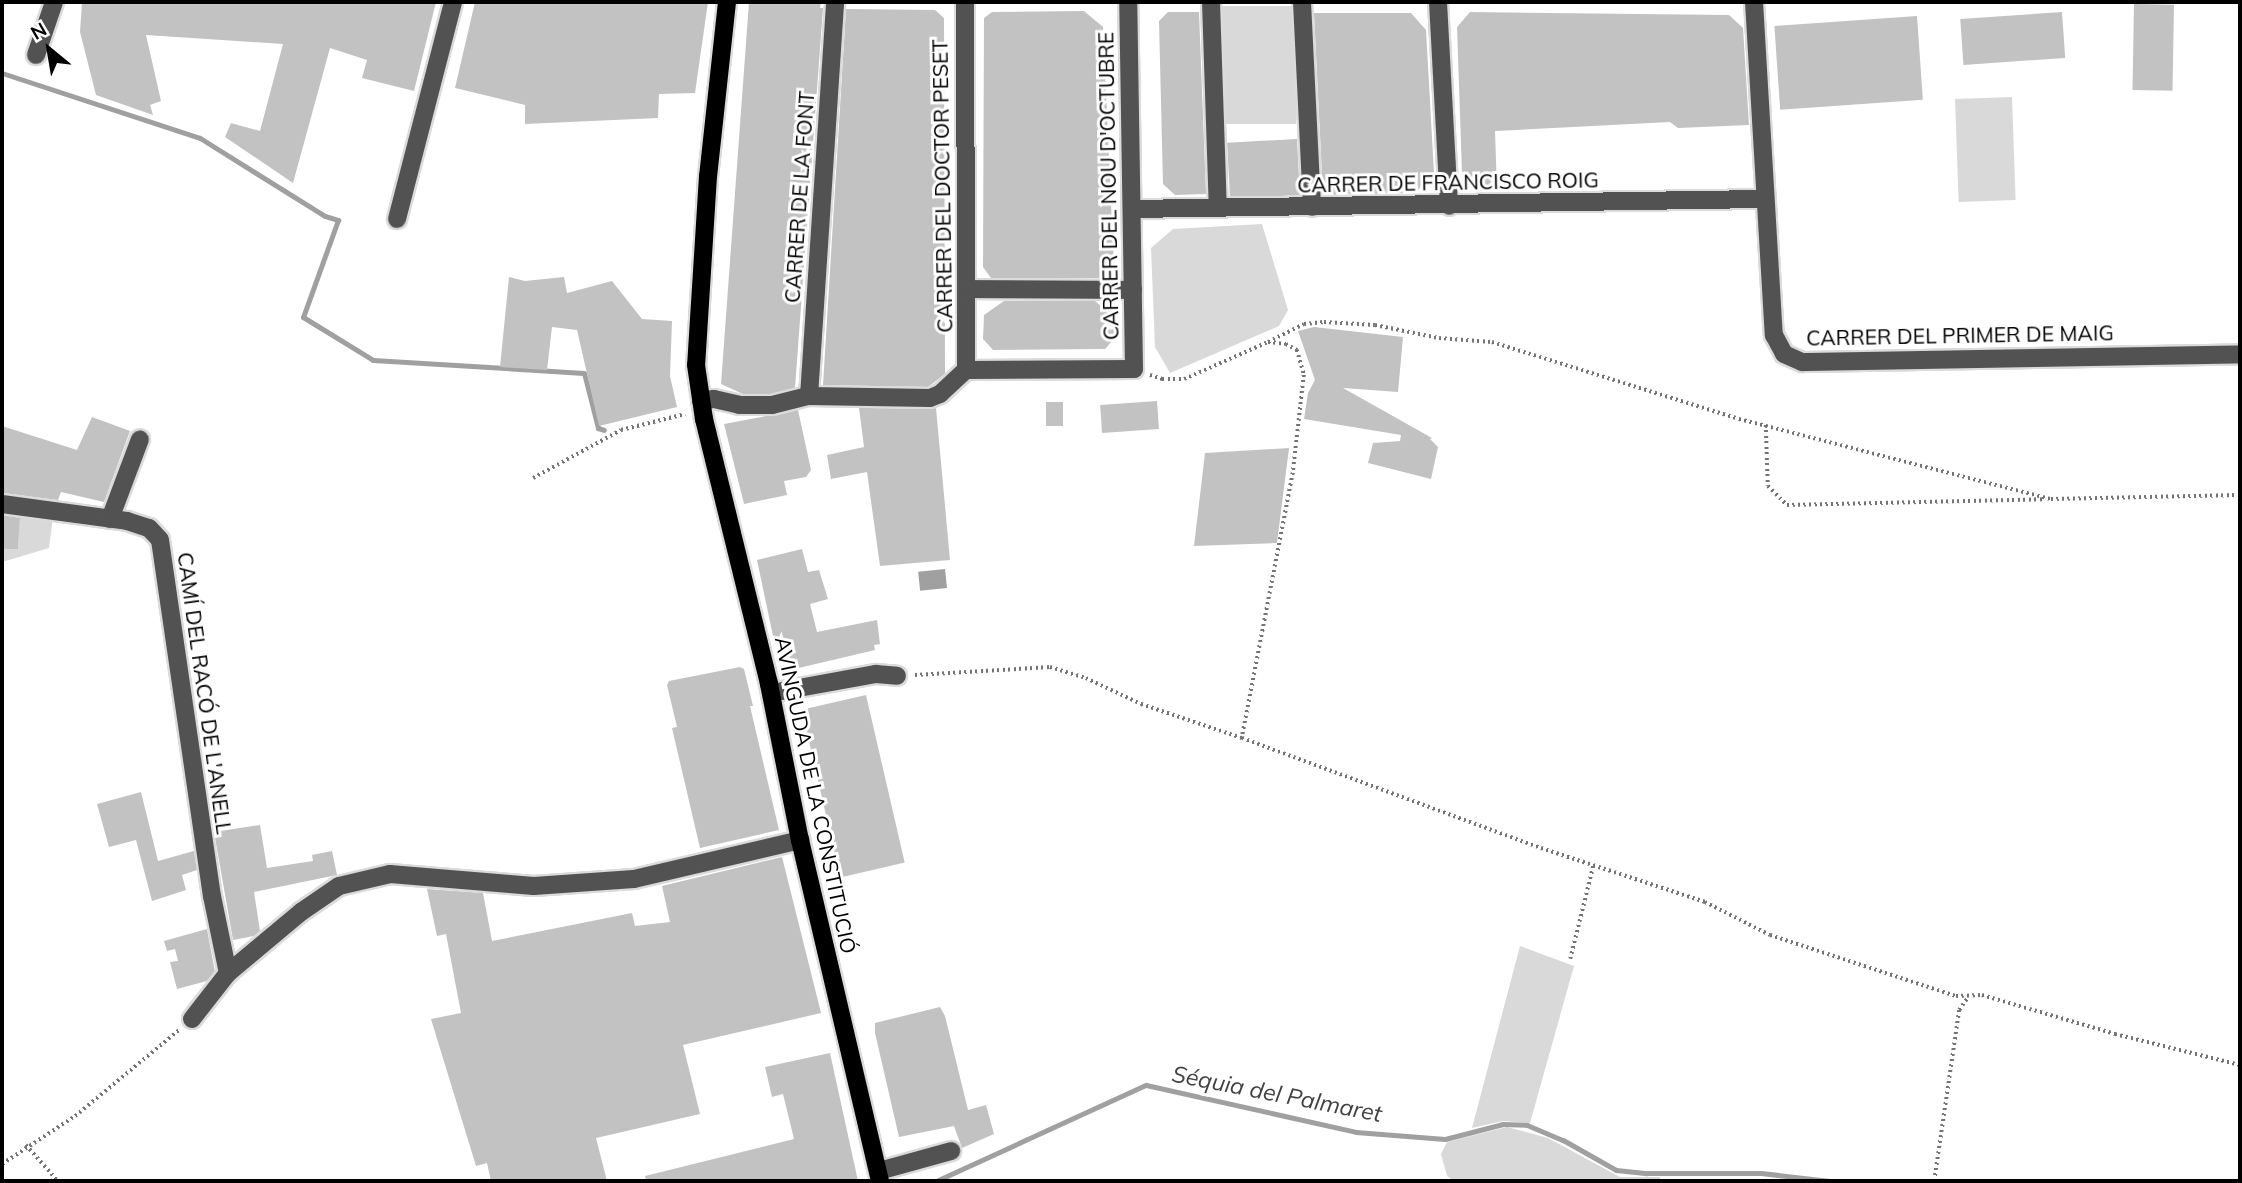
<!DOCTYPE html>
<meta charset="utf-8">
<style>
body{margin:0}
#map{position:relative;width:2242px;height:1183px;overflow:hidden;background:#fff;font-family:Mulish,sans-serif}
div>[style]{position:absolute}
.green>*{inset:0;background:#d9d9d9;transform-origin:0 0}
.water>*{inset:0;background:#a0a0a0;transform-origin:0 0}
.stream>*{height:5px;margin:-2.5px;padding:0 2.5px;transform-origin:2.5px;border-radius:2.5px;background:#a0a0a0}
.building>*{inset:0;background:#c2c2c2;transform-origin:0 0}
.path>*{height:3.5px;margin-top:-1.75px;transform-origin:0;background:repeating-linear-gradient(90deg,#747474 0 2px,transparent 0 5.5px)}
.roads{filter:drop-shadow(2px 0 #dbdbdb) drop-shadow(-2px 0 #dbdbdb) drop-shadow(0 2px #dbdbdb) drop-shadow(0 -2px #dbdbdb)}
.minor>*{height:18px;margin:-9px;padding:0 9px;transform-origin:9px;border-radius:9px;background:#525252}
.major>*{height:18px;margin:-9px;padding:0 9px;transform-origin:9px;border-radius:9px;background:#000}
span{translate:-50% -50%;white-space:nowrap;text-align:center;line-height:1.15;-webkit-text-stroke:6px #fff;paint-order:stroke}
.street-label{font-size:21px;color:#000}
.water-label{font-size:23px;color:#414141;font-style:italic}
.frame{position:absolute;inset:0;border:4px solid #000;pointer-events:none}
.north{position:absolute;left:14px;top:14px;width:70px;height:70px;-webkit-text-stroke:5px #fff;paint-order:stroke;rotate:330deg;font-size:19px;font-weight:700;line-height:28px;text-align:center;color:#000}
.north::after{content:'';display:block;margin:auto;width:24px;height:32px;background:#000;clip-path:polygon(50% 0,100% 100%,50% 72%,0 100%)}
</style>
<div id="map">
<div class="green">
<div style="left:1217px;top:6px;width:79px;height:118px"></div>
<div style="left:2012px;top:97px;width:103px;height:57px;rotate:88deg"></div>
<div style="clip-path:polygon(1262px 224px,1288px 310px,1279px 326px,1170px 373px,1155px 347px,1151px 248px,1173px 229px)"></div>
<div style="clip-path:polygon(20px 515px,53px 517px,49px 548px,2px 562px,2px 549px,18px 549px)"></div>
<div style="clip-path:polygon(1520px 946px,1574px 966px,1530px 1123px,1503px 1121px,1472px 1128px)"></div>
<div style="clip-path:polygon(1507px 1127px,1548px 1138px,1620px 1177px,1660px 1177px,1660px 1181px,1454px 1181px,1447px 1176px,1441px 1154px,1447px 1142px)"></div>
</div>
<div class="water">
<div style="left:945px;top:569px;width:19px;height:27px;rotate:84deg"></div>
</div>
<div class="stream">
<div style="left:2px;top:73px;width:208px;rotate:18.2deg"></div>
<div style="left:200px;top:138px;width:147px;rotate:32deg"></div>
<div style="left:325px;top:216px;width:14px;rotate:17deg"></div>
<div style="left:338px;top:220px;width:103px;rotate:109.8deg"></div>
<div style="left:303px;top:317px;width:82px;rotate:31.6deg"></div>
<div style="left:373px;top:360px;width:211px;rotate:3.5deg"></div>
<div style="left:584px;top:373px;width:57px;rotate:75.7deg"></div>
<div style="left:598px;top:428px;width:6px;rotate:18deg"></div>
<div style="left:936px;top:1181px;width:231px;rotate:-24.6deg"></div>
<div style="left:1146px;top:1085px;width:215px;rotate:12.6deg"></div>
<div style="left:1356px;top:1132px;width:89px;rotate:4.5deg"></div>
<div style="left:1445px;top:1139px;width:60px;rotate:-14.5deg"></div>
<div style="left:1503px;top:1124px;width:24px;rotate:2deg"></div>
<div style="left:1527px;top:1125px;width:39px;rotate:23deg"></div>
<div style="left:1563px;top:1140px;width:61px;rotate:29.5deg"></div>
<div style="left:1616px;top:1170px;width:31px;rotate:6deg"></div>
<div style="left:1647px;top:1173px;width:114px"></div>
<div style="left:1761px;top:1173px;width:69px;rotate:6.6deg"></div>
</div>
<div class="building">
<div style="clip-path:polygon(82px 2px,436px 2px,414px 91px,362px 78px,367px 60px,330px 48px,293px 183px,225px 137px,231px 123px,260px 131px,283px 44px,146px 35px,161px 101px,150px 105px,153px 115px,96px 95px,80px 32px)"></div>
<div style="clip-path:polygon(475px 2px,708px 2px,695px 93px,659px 94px,658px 118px,525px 124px,525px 105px,455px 88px)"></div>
<div style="clip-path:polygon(749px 2px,821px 2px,820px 8px,823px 8px,795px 388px,771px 394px,743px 394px,721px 384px)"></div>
<div style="left:2134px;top:4px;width:40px;height:86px;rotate:1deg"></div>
<div style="clip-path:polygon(846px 9px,935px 10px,944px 18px,945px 374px,928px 387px,823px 385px)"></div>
<div style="clip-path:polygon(1084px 11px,1103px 27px,1114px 266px,1104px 278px,991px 278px,983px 267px,984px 18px,992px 12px)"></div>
<div style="clip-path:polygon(1168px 12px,1199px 12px,1206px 194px,1175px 195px,1163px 184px,1159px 21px)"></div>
<div style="clip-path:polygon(1470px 12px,1729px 15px,1743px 28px,1749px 125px,1678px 128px,1670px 122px,1495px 131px,1497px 191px,1481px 191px,1462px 174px,1457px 27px)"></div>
<div style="left:2062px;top:12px;width:46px;height:102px;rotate:86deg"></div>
<div style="clip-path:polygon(1314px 13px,1411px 13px,1426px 30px,1434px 173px,1415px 193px,1323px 195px)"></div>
<div style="left:1917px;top:16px;width:84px;height:143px;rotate:86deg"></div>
<div style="left:1297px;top:139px;width:56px;height:70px;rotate:87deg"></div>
<div style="clip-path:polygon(509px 277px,525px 281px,564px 277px,567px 293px,612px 281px,642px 319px,672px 321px,670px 376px,677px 407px,599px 426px,577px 330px,552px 327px,547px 370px,500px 367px)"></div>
<div style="clip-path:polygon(1004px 301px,1095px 301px,1115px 318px,1116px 337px,1105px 349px,993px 350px,983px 339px,984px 315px)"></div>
<div style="clip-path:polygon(1314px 327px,1403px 337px,1398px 392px,1343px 388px,1432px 438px,1430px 439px,1438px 447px,1431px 479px,1368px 463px,1373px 443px,1400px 441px,1401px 435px,1304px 419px,1308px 393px,1315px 380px,1298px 331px)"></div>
<div style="left:1157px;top:401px;width:28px;height:57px;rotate:86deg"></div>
<div style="left:1046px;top:402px;width:17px;height:24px"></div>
<div style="clip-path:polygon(859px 408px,936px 408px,950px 560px,880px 566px,867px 472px,831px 479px,827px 455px,864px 447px)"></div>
<div style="clip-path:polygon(798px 410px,811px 470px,806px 477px,784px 481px,787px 495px,744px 504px,724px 424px)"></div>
<div style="clip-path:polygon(92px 417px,130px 431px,104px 502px,61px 492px,58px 500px,2px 493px,2px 426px,77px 450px)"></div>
<div style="clip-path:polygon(1289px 448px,1277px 543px,1194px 546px,1205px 453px)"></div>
<div style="clip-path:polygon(2px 515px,20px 518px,18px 549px,2px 549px)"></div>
<div style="clip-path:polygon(802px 549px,808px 572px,819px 570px,828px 599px,810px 604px,817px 632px,877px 620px,880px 644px,874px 645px,875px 650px,786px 671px,779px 640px,773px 636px,757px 560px)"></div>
<div style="clip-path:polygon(740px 667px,744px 669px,753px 706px,750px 706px,779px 830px,700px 848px,672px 728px,677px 727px,667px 685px,669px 681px)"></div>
<div style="left:866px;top:695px;width:172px;height:66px;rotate:77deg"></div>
<div style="clip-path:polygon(141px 792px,158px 861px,194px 851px,197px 870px,182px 875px,186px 890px,152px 901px,136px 840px,109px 847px,97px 804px)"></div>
<div style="clip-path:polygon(260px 825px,267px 868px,313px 861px,312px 855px,332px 851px,337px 875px,254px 892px,260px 931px,254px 936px,233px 940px,214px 832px)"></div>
<div style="clip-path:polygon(782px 857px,821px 1013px,683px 1045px,700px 1114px,596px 1138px,607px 1181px,491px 1181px,487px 1163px,476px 1166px,431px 1019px,461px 1013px,446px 934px,437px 936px,427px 889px,483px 893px,492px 941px,632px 913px,635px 926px,670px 922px,662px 886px)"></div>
<div style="clip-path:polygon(207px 929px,215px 972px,207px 981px,177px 989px,170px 962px,178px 961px,175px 949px,167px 951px,164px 941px)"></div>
<div style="clip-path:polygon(940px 1007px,945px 1016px,968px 1110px,986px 1105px,994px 1134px,962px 1148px,954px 1126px,899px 1137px,875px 1033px,875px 1023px)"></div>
<div style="clip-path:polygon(830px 1053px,858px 1181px,646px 1181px,645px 1176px,794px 1139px,783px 1094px,772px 1097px,765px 1067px)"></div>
</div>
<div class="path">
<div style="left:1268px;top:342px;width:40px;rotate:-26.6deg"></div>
<div style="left:1304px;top:324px;width:20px;rotate:-6deg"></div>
<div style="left:1324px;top:322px;width:51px;rotate:3.4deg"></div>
<div style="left:1375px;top:325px;width:65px;rotate:11.5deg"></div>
<div style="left:1439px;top:338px;width:53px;rotate:4.3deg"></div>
<div style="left:1492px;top:342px;width:259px;rotate:17.3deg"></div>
<div style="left:1739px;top:419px;width:322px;rotate:14.4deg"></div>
<div style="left:1150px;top:375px;width:13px;rotate:18deg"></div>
<div style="left:1162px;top:379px;width:22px"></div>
<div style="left:1184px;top:379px;width:92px;rotate:-23.8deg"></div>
<div style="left:1268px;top:342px;width:18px;rotate:6deg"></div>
<div style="left:1286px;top:344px;width:13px;rotate:29deg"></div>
<div style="left:1297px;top:350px;width:26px;rotate:74deg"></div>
<div style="left:1304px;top:375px;width:99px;rotate:96.4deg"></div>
<div style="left:1293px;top:473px;width:270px;rotate:100.9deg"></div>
<div style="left:1766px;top:425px;width:61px;rotate:88.1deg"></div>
<div style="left:1768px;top:486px;width:27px;rotate:45deg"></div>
<div style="left:1787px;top:505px;width:257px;rotate:-1.3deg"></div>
<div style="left:533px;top:478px;width:100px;rotate:-28.6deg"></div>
<div style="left:621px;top:430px;width:66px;rotate:-14deg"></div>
<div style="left:2051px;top:499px;width:189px;rotate:-1.2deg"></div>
<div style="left:915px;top:675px;width:135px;rotate:-3.4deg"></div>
<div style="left:1050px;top:667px;width:38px;rotate:17deg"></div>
<div style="left:1086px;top:678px;width:61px;rotate:25.3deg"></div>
<div style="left:1141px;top:704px;width:107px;rotate:18.6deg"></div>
<div style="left:1242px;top:738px;width:319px;rotate:20.2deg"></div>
<div style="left:1541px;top:848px;width:173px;rotate:18.2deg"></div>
<div style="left:1705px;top:902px;width:73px;rotate:26.9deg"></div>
<div style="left:1770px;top:935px;width:196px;rotate:18.2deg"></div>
<div style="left:1956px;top:996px;width:26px;rotate:-2deg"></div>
<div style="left:1982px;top:995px;width:139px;rotate:16.3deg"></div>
<div style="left:2115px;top:1034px;width:129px;rotate:13.9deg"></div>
<div style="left:1570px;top:959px;width:96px;rotate:-76.1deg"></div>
<div style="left:26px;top:1145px;width:48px;rotate:48.4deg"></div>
<div style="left:2px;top:1164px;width:87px;rotate:-33.3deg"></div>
<div style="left:75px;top:1116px;width:136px;rotate:-39.6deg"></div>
<div style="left:1934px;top:1181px;width:173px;rotate:-81.7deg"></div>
<div style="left:1959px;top:1010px;width:16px;rotate:-55deg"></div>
</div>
<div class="roads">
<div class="minor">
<div style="left:965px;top:2px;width:368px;rotate:89.8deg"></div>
<div style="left:1211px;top:2px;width:206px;rotate:88.1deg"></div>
<div style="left:1302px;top:2px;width:205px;rotate:87.2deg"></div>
<div style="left:1438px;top:2px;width:204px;rotate:86.9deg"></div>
<div style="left:1754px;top:2px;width:334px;rotate:86.6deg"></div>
<div style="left:1774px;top:335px;width:21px;rotate:62deg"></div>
<div style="left:1784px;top:354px;width:20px;rotate:24deg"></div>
<div style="left:1802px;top:362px;width:438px;rotate:-1deg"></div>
<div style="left:36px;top:55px;width:56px;rotate:-71.2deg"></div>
<div style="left:1132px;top:209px;width:632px;rotate:-0.91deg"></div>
<div style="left:397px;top:219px;width:224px;rotate:-75.5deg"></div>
<div style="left:967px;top:289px;width:166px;rotate:0.3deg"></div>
<div style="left:809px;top:396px;width:395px;rotate:-86.2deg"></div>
<div style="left:701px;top:401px;width:13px;rotate:-9deg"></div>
<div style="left:714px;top:399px;width:26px;rotate:13deg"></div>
<div style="left:739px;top:405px;width:33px"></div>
<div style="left:772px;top:405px;width:38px;rotate:-14deg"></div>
<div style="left:809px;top:396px;width:121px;rotate:0.9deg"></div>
<div style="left:930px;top:398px;width:11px;rotate:-22deg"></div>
<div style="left:940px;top:394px;width:35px;rotate:-43deg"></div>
<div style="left:966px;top:370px;width:168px;rotate:-0.3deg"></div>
<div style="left:1134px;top:369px;width:367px;rotate:-90.9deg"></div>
<div style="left:2px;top:504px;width:126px;rotate:7.7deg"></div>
<div style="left:127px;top:521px;width:23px;rotate:18deg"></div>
<div style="left:149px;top:528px;width:16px;rotate:47deg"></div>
<div style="left:160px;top:540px;width:360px;rotate:81.7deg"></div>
<div style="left:212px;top:896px;width:79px;rotate:78.3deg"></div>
<div style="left:110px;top:519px;width:85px;rotate:-69.4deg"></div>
<div style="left:771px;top:693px;width:107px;rotate:-10.3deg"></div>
<div style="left:876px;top:674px;width:21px;rotate:5deg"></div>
<div style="left:192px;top:1019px;width:58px;rotate:-52deg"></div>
<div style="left:228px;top:973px;width:95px;rotate:-39.9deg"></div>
<div style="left:301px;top:912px;width:46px;rotate:-34.4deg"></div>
<div style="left:339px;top:886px;width:52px;rotate:-13.2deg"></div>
<div style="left:390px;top:874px;width:144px;rotate:4.8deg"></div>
<div style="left:534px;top:886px;width:100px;rotate:-4deg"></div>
<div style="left:634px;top:879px;width:171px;rotate:-13.2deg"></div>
<div style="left:879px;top:1171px;width:75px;rotate:-15.5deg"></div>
</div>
<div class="major">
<div style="left:727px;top:2px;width:175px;rotate:96.2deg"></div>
<div style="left:708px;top:176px;width:189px;rotate:93.6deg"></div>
<div style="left:696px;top:365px;width:55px;rotate:81.6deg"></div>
<div style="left:704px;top:419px;width:273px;rotate:76.2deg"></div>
<div style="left:769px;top:684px;width:159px;rotate:78.8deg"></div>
<div style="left:800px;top:840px;width:350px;rotate:76.8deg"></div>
</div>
</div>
<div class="street-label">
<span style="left:1448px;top:182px;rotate:-1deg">CARRER DE FRANCISCO ROIG</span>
<span style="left:942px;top:186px;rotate:-91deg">CARRER DEL DOCTOR PESET</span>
<span style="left:1108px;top:186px;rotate:-91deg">CARRER DEL NOU D'OCTUBRE</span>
<span style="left:799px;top:197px;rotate:-86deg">CARRER DE LA FONT</span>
<span style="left:1960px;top:335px;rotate:-1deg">CARRER DEL PRIMER DE MAIG</span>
<span style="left:205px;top:693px;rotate:82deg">CAMÍ DEL RACÓ DE L'ANELL</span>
<span style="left:816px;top:795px;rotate:78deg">AVINGUDA DE LA CONSTITUCIÓ</span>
</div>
<div class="water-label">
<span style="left:1277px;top:1094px;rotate:11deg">Séquia del Palmaret</span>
</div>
<div class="frame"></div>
<div class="north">N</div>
</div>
